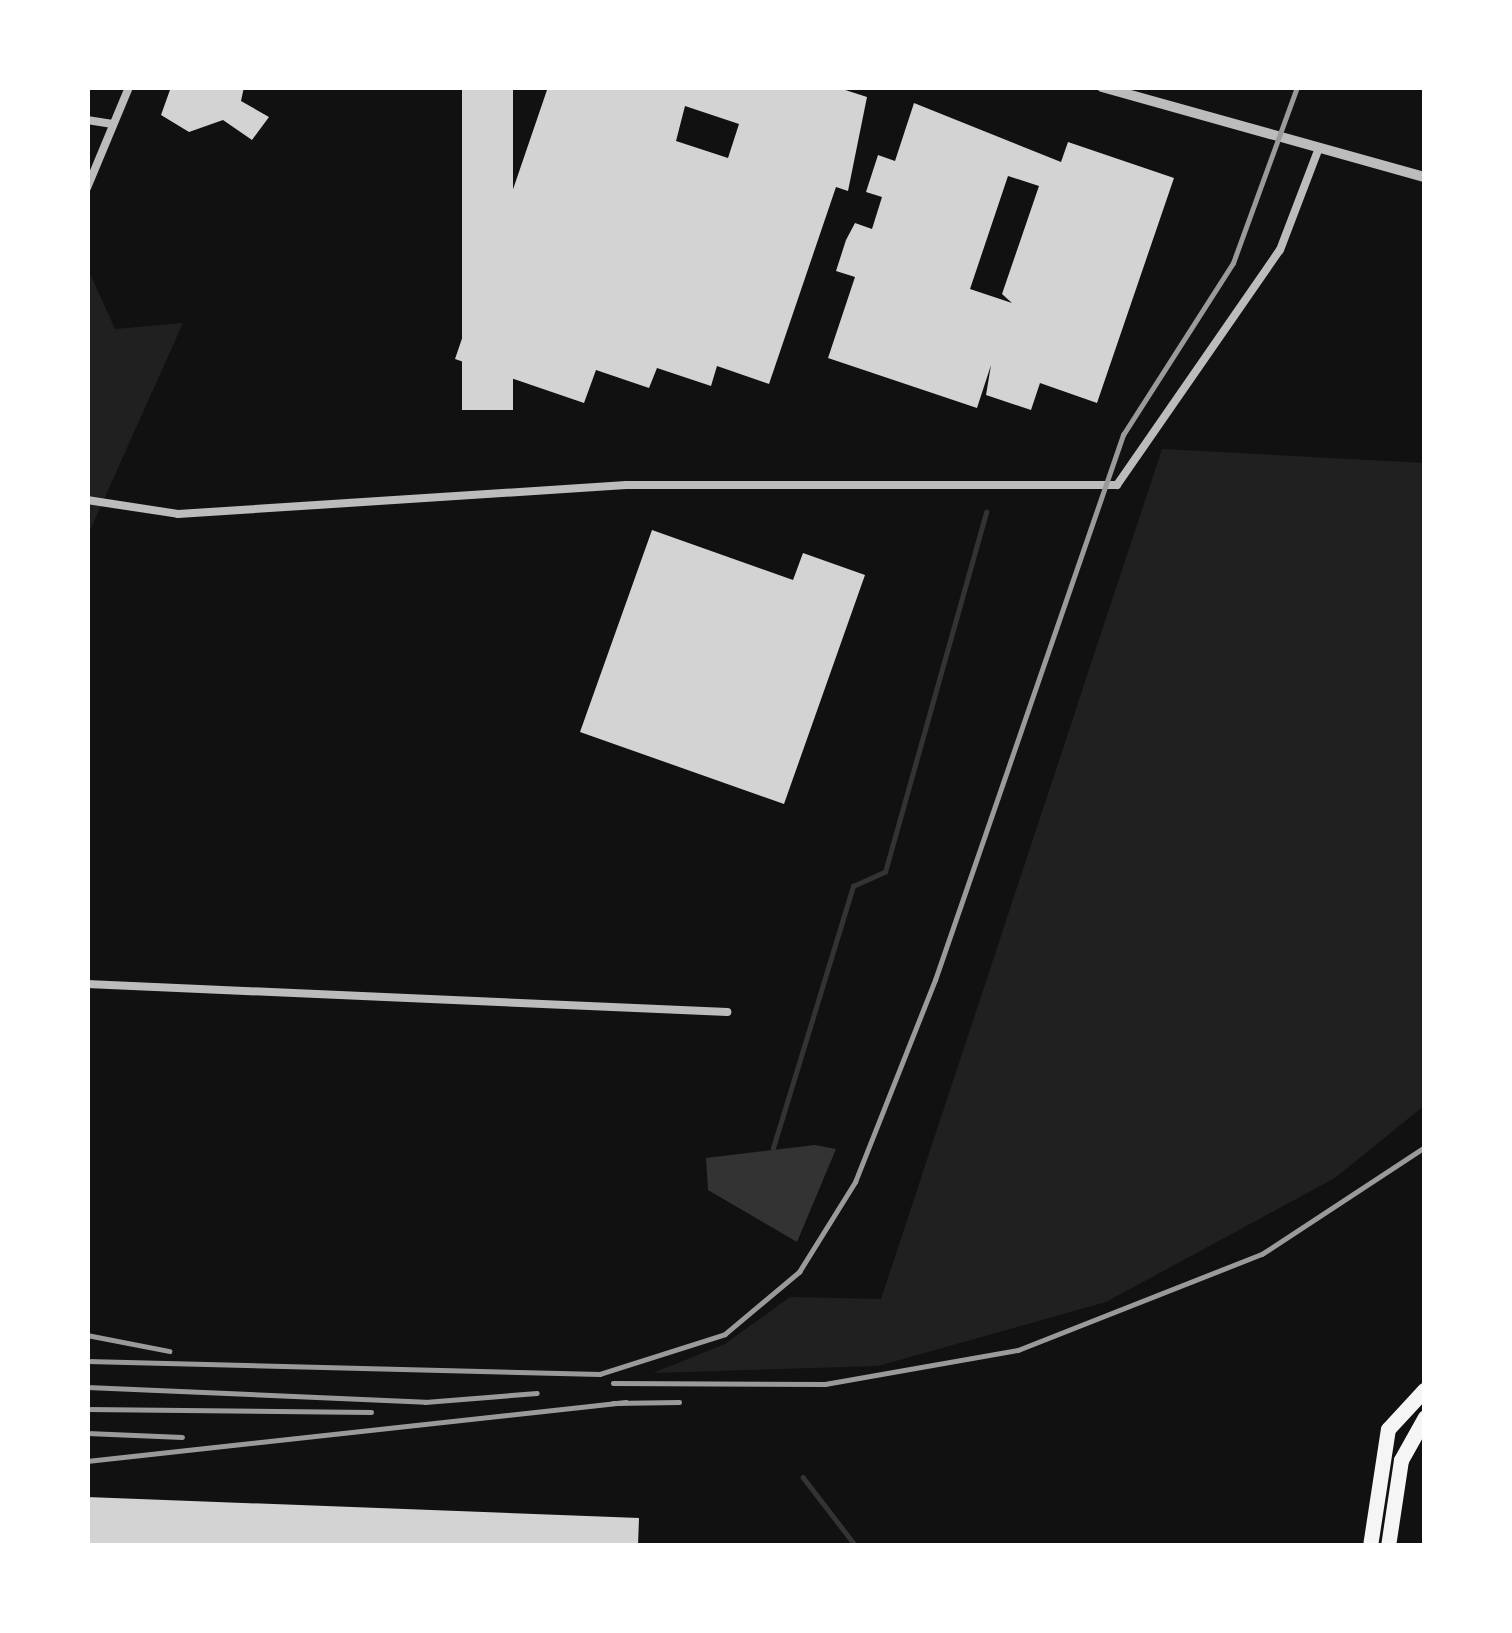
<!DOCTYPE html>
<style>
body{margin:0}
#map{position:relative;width:1512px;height:1633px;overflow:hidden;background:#111;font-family:Georgia,serif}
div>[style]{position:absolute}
.green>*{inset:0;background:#202020}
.water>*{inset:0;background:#333}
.stream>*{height:4.5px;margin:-2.25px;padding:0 2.25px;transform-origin:2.25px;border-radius:2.25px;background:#333}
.building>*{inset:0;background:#d3d3d3;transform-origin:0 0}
.minor>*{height:8px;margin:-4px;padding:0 4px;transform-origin:4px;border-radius:4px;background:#bcbcbc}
.tertiary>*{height:10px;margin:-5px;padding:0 5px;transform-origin:5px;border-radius:5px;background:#bcbcbc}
.motorway>*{height:15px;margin:-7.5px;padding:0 7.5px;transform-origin:7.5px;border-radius:7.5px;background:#f5f5f5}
.rail>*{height:4.5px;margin:-2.25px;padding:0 2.25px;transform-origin:2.25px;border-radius:2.25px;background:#9a9a9a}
span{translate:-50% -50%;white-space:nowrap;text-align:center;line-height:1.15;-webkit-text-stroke:9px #fff;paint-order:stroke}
.frame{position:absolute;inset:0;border:90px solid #fff;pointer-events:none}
</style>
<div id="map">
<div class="green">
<div style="clip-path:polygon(87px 267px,115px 329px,183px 323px,87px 537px)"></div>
<div style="clip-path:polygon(1162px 449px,1425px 463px,1425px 1105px,1335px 1178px,1106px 1302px,878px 1366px,653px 1373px,725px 1344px,790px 1297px,881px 1299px)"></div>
</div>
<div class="water">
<div style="clip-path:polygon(815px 1145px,836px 1149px,797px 1242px,708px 1190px,706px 1158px)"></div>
</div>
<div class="stream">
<div style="left:773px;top:1148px;width:274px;rotate:-73deg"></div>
<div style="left:853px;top:886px;width:35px;rotate:-24deg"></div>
<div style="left:885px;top:872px;width:374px;rotate:-74.3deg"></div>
<div style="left:803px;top:1477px;width:87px;rotate:52.5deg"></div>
</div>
<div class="building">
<div style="clip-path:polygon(244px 87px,241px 101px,269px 117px,252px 140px,223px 120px,189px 132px,161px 115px,171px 87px)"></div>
<div style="left:462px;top:87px;width:51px;height:323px"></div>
<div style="clip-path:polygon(evenodd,548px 87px,836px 87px,867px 97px,848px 191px,836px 187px,769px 384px,717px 366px,711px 386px,657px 368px,649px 388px,596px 370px,584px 403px,455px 359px,548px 87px,685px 106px,739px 124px,728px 158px,676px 141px,685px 106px)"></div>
<div style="clip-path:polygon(evenodd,914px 103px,1061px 162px,1068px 142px,1174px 178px,1097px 403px,1040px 383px,1031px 410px,986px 395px,991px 365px,977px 408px,828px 358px,855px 277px,836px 271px,846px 240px,855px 223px,872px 229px,882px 197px,866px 192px,878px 155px,895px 161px,914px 103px,1008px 176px,1039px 186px,1002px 294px,1012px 303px,970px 289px,1008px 176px)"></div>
<div style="clip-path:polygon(652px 530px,793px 580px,803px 553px,865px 575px,784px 804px,580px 732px)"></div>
<div style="clip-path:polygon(87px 1497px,639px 1518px,638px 1546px,87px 1546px)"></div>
</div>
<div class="minor">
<div style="left:87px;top:120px;width:26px;rotate:9deg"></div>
<div style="left:87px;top:188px;width:109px;rotate:-67.4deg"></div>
<div style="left:87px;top:500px;width:92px;rotate:8.7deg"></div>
<div style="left:178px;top:514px;width:449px;rotate:-3.7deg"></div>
<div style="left:626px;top:485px;width:491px"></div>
<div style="left:1117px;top:485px;width:286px;rotate:-55.3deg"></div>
<div style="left:1280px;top:250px;width:109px;rotate:-69.1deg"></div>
<div style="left:87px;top:984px;width:641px;rotate:2.51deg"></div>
</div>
<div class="tertiary">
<div style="left:1102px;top:87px;width:335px;rotate:15.6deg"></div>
</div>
<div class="motorway">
<div style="left:1370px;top:1546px;width:118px;rotate:-81.3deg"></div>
<div style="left:1388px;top:1429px;width:54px;rotate:-47.2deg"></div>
<div style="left:1388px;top:1546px;width:87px;rotate:-81.4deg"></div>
<div style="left:1401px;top:1460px;width:49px;rotate:-60.8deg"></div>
</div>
<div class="rail">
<div style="left:87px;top:1335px;width:84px;rotate:11deg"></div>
<div style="left:87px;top:1361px;width:513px;rotate:1.45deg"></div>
<div style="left:600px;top:1374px;width:131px;rotate:-17.7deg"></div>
<div style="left:725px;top:1334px;width:97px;rotate:-40deg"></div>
<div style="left:799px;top:1272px;width:106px;rotate:-58.1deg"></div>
<div style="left:855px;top:1182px;width:217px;rotate:-68.4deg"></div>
<div style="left:935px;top:980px;width:577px;rotate:-70.97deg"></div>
<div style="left:1123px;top:435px;width:204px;rotate:-57.4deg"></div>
<div style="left:1233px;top:263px;width:187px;rotate:-70deg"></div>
<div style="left:613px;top:1383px;width:212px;rotate:0.3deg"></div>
<div style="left:825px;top:1384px;width:196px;rotate:-10deg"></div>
<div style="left:1018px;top:1350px;width:262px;rotate:-21.5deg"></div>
<div style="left:1262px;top:1254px;width:195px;rotate:-33.3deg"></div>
<div style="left:87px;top:1387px;width:338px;rotate:2.5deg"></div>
<div style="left:425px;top:1402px;width:112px;rotate:-4.6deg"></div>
<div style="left:613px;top:1403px;width:66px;rotate:-0.9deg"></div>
<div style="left:87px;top:1409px;width:284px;rotate:0.6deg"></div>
<div style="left:87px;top:1433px;width:95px;rotate:2.4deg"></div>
<div style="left:87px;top:1461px;width:542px;rotate:-6.25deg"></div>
</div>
<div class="frame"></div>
</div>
